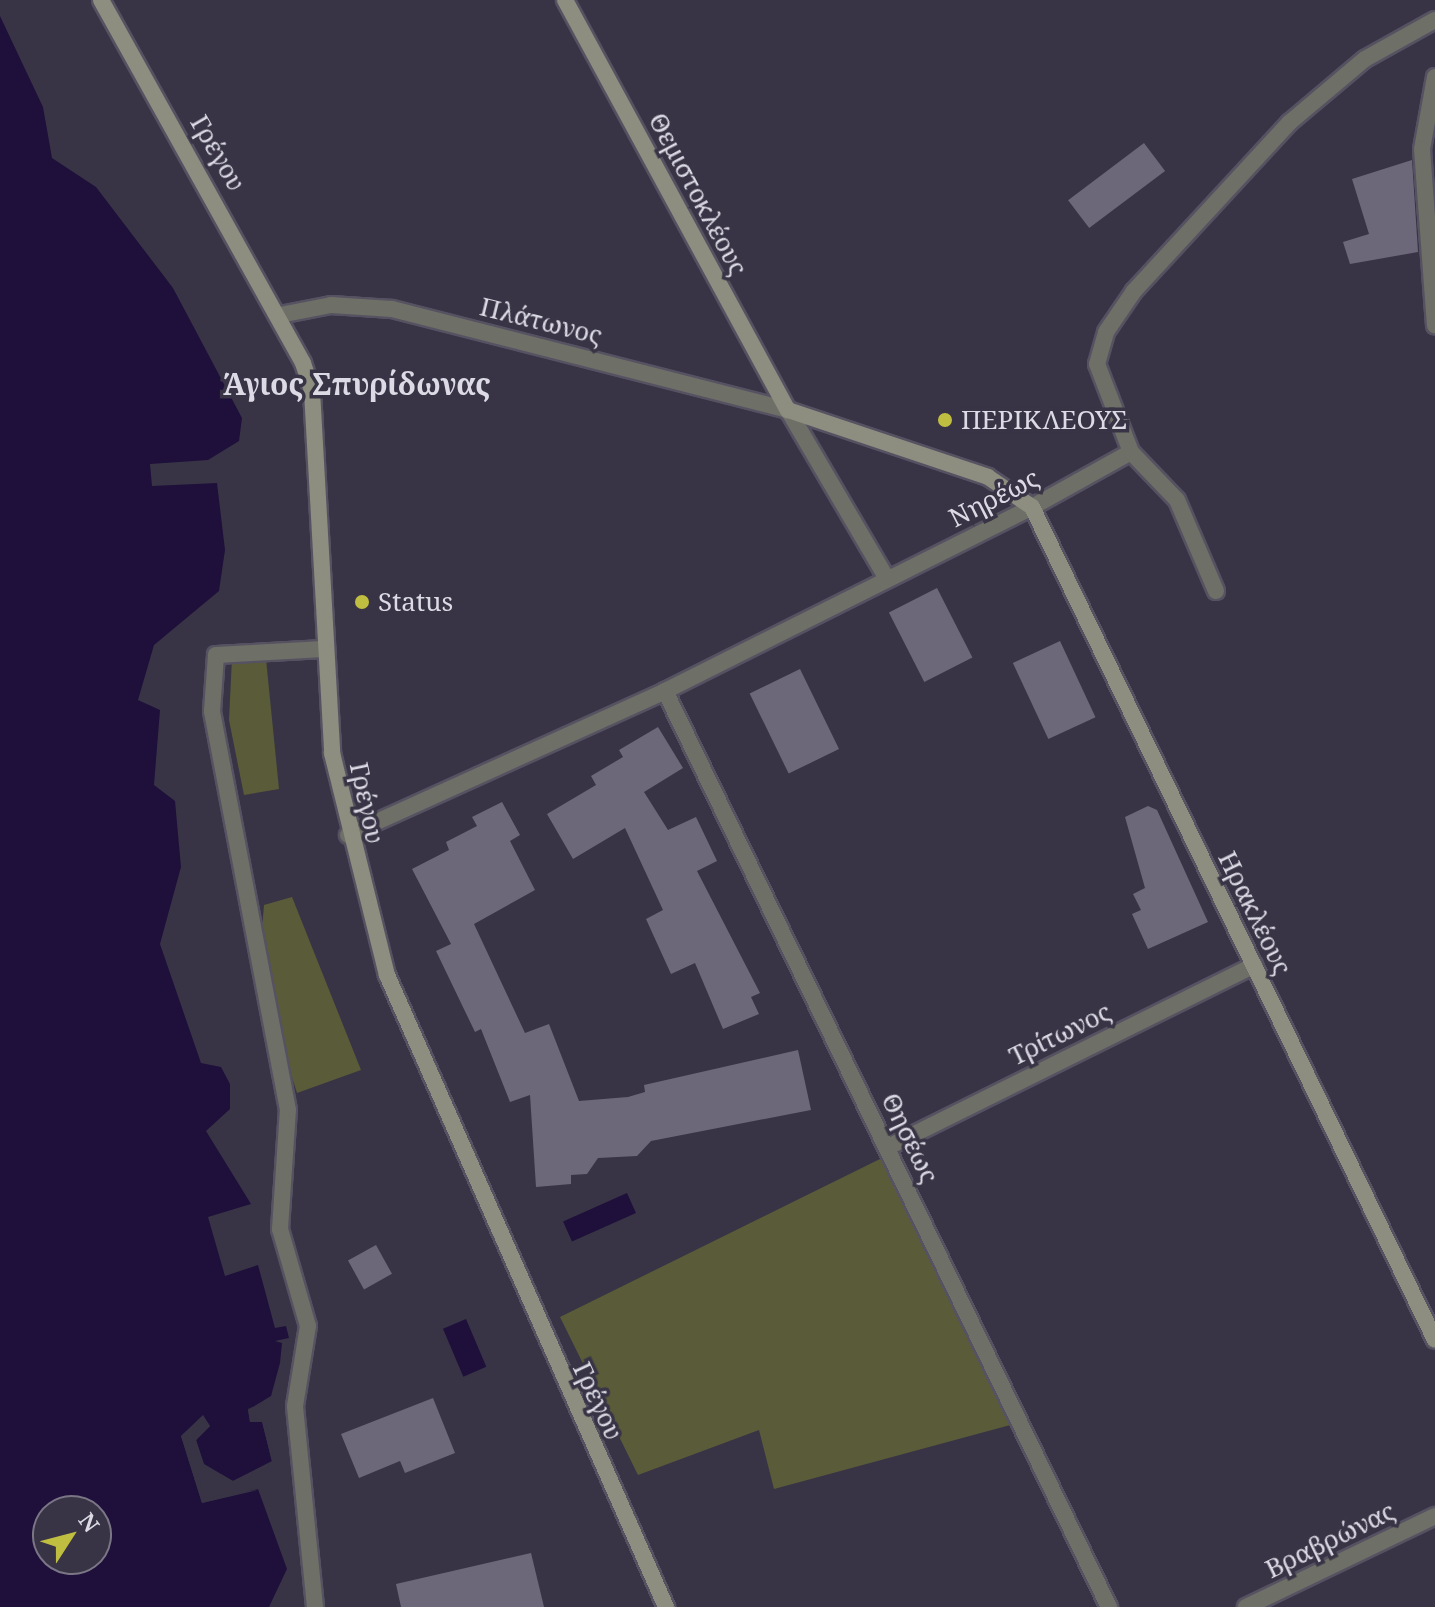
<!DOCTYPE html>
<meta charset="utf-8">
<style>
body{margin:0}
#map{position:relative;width:1435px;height:1607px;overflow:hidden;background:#383445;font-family:"Noto Serif",serif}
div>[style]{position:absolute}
.green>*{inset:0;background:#5a5b39}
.water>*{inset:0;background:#1e103b;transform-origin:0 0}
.pier>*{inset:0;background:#383445}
.building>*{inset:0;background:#6c687a;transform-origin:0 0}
.roads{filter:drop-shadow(2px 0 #565262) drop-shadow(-2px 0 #565262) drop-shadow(0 2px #565262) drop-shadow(0 -2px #565262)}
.pedestrian>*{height:16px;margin:-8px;padding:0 8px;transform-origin:8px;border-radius:8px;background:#6e6f66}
.minor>*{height:16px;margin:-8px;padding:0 8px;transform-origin:8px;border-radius:8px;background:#6e6f66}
.tertiary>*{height:16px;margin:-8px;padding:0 8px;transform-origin:8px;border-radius:8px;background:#6e6f66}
.secondary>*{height:16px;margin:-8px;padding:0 8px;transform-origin:8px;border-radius:8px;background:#8d8e80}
.dots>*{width:22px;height:22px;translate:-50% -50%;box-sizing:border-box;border:4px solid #383445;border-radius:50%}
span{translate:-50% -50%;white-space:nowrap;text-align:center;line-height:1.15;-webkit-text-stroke:7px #383445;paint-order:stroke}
.street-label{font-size:26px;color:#dcdae5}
.poi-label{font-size:26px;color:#dcdae5}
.left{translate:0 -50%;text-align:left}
.quarter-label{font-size:30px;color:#dcdae5;font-weight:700}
.north{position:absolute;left:32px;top:1495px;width:80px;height:80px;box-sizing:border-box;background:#383445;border:2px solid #7a7685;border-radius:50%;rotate:54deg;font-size:22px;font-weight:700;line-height:32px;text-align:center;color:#dcdae5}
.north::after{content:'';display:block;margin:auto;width:28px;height:36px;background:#bfbe41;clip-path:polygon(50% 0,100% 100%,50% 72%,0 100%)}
</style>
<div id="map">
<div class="green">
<div style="clip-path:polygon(232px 658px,266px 659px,279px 789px,244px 795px,229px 720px)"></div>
<div style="clip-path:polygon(292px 897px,361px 1070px,297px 1093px,268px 1003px,262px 929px,264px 905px)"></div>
<div style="clip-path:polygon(884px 1157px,1014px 1424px,774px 1489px,759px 1430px,638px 1475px,560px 1317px)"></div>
</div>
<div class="water">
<div style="clip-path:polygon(evenodd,0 16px,43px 107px,52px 158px,96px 187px,173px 288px,242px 418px,239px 441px,208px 460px,150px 464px,152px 486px,217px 483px,225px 550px,219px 591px,154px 645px,138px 700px,160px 710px,154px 785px,175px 801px,181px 867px,160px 944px,201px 1063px,221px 1067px,230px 1084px,230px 1109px,206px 1131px,251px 1204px,208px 1217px,225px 1276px,258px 1265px,275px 1328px,286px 1326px,289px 1338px,275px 1341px,282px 1343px,280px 1363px,271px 1396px,248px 1410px,250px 1422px,262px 1421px,272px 1462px,233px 1481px,204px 1465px,196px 1440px,210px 1426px,203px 1416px,181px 1436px,202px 1503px,258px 1489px,287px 1569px,269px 1607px,0 1607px,0 16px,48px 1511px,96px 1511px,96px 1559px,48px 1559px,48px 1511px)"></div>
<div style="left:627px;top:1193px;width:22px;height:70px;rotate:66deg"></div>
<div style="left:466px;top:1319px;width:52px;height:25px;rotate:67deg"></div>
</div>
<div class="pier">
<div style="clip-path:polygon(265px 1402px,253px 1418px,265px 1420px,276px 1463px,235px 1485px,201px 1466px,192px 1440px,202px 1421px,186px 1437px,205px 1498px,262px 1489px,202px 1503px,181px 1436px,203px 1415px,210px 1426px,196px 1440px,204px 1464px,233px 1481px,272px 1461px,262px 1422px,250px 1422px,248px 1409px)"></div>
</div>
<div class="building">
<div style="left:1144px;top:143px;width:35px;height:95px;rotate:53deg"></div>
<div style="clip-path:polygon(1412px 160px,1418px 252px,1350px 264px,1343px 242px,1369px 234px,1352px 179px)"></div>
<div style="left:937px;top:588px;width:78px;height:54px;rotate:63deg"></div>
<div style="left:1060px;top:641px;width:84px;height:52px;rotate:65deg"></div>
<div style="left:800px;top:669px;width:89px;height:56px;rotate:64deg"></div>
<div style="clip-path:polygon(658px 727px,683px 768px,644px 792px,668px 830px,696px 817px,717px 861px,697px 871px,760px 993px,751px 997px,759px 1014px,723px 1029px,695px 963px,671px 974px,646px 919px,663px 910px,625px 828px,573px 859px,547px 814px,596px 785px,591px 776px,623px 757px,619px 750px)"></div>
<div style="clip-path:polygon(502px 802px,520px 835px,510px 841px,535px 890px,474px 924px,525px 1033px,549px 1024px,579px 1101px,628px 1097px,645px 1092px,644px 1085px,798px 1050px,811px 1110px,651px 1141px,637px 1156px,598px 1158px,587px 1174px,571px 1175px,571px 1184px,536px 1187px,530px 1095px,510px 1102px,481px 1029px,475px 1032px,436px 951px,451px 944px,412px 869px,449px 850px,446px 842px,477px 826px,472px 817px)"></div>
<div style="clip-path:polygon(1148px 806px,1157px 810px,1208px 922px,1148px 949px,1132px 914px,1141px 910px,1133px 894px,1145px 888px,1125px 817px)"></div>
<div style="left:376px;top:1245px;width:33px;height:32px;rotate:61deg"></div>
<div style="clip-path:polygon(433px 1398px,455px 1453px,405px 1473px,400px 1461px,359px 1478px,341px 1434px)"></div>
<div style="clip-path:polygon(531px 1553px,544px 1607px,401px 1607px,396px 1584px)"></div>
</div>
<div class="roads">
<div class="pedestrian">
<div style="left:315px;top:1607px;width:202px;rotate:-95.7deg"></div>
<div style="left:295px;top:1406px;width:81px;rotate:-80.8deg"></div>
<div style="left:308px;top:1326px;width:101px;rotate:-106.1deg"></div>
<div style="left:280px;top:1229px;width:119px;rotate:-86.2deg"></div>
<div style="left:288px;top:1110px;width:406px;rotate:-100.8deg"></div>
<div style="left:212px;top:711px;width:56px;rotate:-85.9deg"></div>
<div style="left:216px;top:655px;width:108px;rotate:-3.2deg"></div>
</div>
<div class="minor">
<div style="left:1435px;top:77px;width:73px;rotate:100.2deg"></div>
<div style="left:1422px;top:149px;width:177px;rotate:85.8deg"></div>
<div style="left:1032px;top:507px;width:113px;rotate:-29.1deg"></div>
<div style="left:1216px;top:591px;width:99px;rotate:-113.2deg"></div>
<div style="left:1177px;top:500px;width:66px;rotate:-133.8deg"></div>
<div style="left:1131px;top:452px;width:94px;rotate:-111.1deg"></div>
<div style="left:1097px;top:364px;width:33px;rotate:-74deg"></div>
<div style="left:1106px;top:332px;width:50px;rotate:-55.7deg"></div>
<div style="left:1134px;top:291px;width:229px;rotate:-47.3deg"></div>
<div style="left:1289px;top:123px;width:99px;rotate:-40.1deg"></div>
<div style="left:1365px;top:59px;width:80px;rotate:-29.1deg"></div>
<div style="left:665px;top:691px;width:1018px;rotate:64.14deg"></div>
<div style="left:888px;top:1147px;width:409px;rotate:-26.4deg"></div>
<div style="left:1246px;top:1607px;width:210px;rotate:-25.7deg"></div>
</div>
<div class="tertiary">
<div style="left:280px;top:315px;width:52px;rotate:-11.1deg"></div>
<div style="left:331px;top:305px;width:61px;rotate:3.8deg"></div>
<div style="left:392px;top:309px;width:409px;rotate:14.3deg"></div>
<div style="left:788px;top:410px;width:196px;rotate:59.6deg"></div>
<div style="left:348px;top:835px;width:348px;rotate:-24.4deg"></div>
<div style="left:665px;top:691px;width:411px;rotate:-26.6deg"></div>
</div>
<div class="secondary">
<div style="left:101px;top:0;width:415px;rotate:60.9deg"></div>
<div style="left:303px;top:363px;width:29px;rotate:72deg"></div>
<div style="left:312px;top:391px;width:363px;rotate:86.8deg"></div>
<div style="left:332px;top:753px;width:229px;rotate:76.1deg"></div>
<div style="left:387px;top:975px;width:691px;rotate:66.18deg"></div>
<div style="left:565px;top:0;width:467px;rotate:61.5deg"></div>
<div style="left:788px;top:410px;width:211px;rotate:18.5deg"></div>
<div style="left:988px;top:477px;width:53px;rotate:34.3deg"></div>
<div style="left:1032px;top:507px;width:925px;rotate:64.18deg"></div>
</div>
</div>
<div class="dots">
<div style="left:945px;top:420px;background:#bfbe41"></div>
<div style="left:362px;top:602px;background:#bfbe41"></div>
</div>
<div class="street-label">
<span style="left:218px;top:153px;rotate:60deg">Γρέγου</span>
<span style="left:698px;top:194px;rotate:62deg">Θεμιστοκλέους</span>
<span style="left:541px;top:321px;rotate:14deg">Πλάτωνος</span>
<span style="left:994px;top:498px;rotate:-27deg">Νηρέως</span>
<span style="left:367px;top:803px;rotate:78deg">Γρέγου</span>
<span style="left:1255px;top:913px;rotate:64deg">Ηρακλέους</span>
<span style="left:1060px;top:1034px;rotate:-26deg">Τρίτωνος</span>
<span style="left:910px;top:1138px;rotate:64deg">Θησέως</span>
<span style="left:598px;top:1401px;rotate:65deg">Γρέγου</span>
<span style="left:1330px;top:1540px;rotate:-26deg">Βραβρώνας</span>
</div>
<div class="poi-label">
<span class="left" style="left:961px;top:420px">ΠΕΡΙΚΛΕΟΥΣ</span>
<span class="left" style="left:378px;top:602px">Status</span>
</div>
<div class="quarter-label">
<span style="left:357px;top:384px">Άγιος Σπυρίδωνας</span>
</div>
<div class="north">N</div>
</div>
